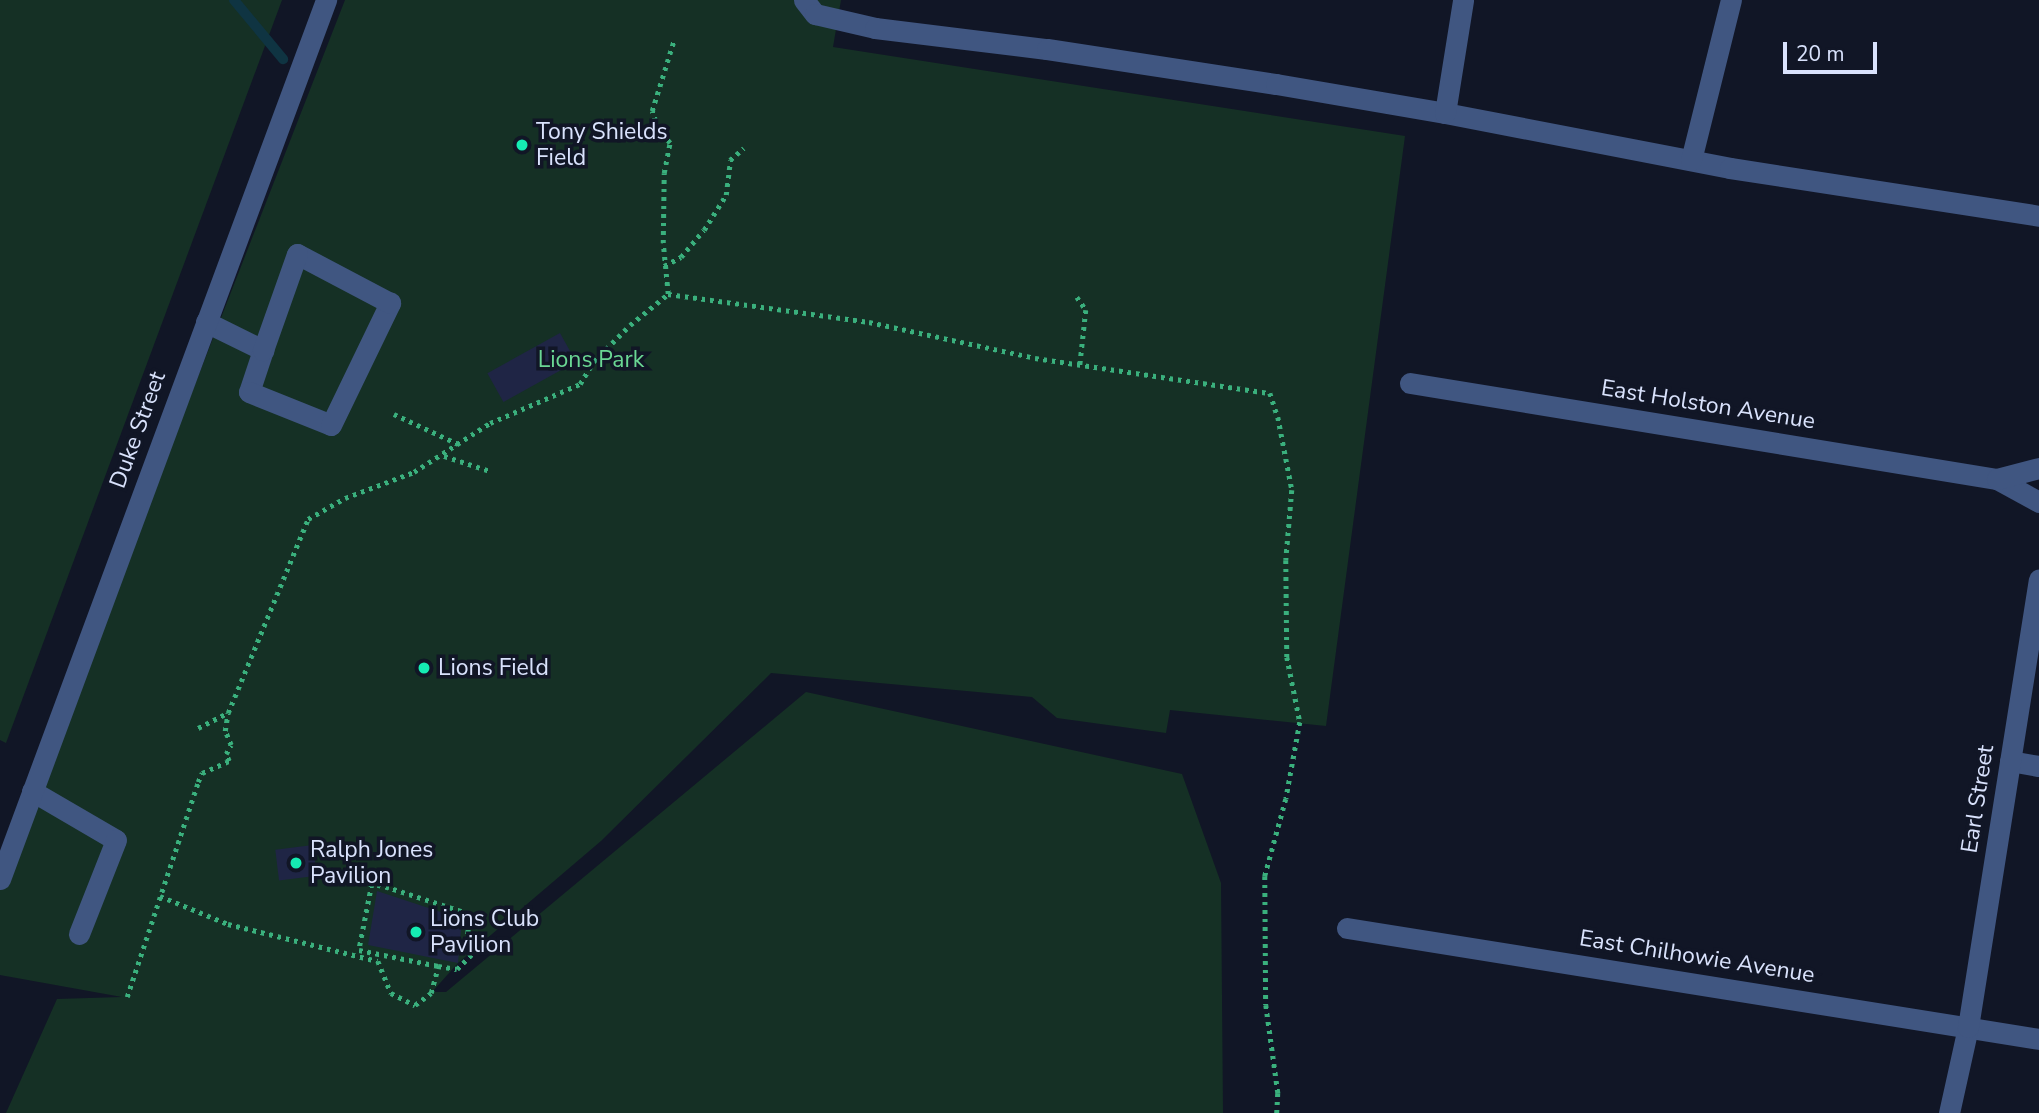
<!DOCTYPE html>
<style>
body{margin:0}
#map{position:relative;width:2039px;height:1113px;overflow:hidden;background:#111626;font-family:"Nunito Sans",sans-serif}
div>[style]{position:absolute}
.green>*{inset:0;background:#153025}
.stream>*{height:10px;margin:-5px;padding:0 5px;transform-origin:5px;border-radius:5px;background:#0f3442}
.building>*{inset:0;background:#1f2545;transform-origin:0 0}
.path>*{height:4.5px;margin-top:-2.25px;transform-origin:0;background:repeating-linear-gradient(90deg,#3ab07d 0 3.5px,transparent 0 8.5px)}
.minor>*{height:21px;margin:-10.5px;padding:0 10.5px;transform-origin:10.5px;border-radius:10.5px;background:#405681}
.dots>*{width:19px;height:19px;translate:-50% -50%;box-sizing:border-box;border:4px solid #111626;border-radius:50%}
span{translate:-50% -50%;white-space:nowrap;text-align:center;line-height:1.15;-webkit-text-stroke:7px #111626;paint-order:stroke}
.poi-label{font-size:23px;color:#d9e2fc}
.left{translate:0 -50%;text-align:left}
.park-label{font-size:23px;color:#6ad794}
.street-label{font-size:23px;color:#d9e2fc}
.scale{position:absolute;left:1783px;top:42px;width:94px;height:32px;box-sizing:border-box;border:4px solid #d9e2fc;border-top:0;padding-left:9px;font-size:21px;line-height:24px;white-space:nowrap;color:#d9e2fc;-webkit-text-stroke:5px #111626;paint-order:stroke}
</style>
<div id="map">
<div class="green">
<div style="clip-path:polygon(0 0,282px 0,6px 743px,0 740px)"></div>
<div style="clip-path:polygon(345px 0,841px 0,833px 47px,1405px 136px,1326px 726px,1170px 710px,1166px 733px,1057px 718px,1032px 697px,771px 673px,601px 841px,458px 963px,432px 992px,446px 992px,806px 692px,1182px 774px,1221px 883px,1223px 1113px,6px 1113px,57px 999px,122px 997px,0 975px,0 884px)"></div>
</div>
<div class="stream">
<div style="left:234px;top:0;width:77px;rotate:50.3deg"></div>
</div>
<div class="building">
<div style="left:560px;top:333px;width:33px;height:83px;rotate:61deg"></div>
<div style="left:313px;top:845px;width:31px;height:38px;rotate:83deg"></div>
<div style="clip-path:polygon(377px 891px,462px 919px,458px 963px,368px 945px)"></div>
</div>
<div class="path">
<div style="left:664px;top:266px;width:19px;rotate:-28deg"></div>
<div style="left:681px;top:257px;width:35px;rotate:-50deg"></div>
<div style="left:704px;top:230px;width:41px;rotate:-57.8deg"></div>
<div style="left:726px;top:195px;width:35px;rotate:-83deg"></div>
<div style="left:730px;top:160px;width:18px;rotate:-41deg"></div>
<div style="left:668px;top:294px;width:51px;rotate:-95.6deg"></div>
<div style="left:663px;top:243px;width:70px;rotate:-89.2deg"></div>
<div style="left:664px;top:173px;width:31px;rotate:-79deg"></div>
<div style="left:670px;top:143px;width:18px;rotate:-131deg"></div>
<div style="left:658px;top:129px;width:19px;rotate:-108deg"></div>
<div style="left:652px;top:111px;width:74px;rotate:-72.8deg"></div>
<div style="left:1077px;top:297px;width:16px;rotate:55deg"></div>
<div style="left:1086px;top:310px;width:55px;rotate:96.2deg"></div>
<div style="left:394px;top:414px;width:71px;rotate:25.1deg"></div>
<div style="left:444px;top:456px;width:48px;rotate:18.1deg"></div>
<div style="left:198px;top:728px;width:34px;rotate:-27deg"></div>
<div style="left:160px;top:896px;width:74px;rotate:22.4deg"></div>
<div style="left:228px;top:924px;width:154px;rotate:13.9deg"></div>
<div style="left:378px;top:961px;width:35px;rotate:68deg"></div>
<div style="left:391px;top:993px;width:27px;rotate:27deg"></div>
<div style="left:415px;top:1005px;width:20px;rotate:-37deg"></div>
<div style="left:431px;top:993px;width:28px;rotate:-75deg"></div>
<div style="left:438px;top:966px;width:19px;rotate:9deg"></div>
<div style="left:457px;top:969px;width:21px;rotate:-45deg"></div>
<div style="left:472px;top:954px;width:13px;rotate:-113deg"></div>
<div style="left:467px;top:942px;width:28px;rotate:-86deg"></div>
<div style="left:469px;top:914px;width:84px;rotate:-162deg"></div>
<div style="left:389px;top:888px;width:17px;rotate:-167deg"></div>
<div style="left:372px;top:884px;width:67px;rotate:101.1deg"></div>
<div style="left:359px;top:950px;width:81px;rotate:11.4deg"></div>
<div style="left:127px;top:997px;width:226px;rotate:-71.7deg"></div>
<div style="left:198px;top:782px;width:10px;rotate:-66deg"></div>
<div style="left:202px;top:773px;width:30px;rotate:-24deg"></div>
<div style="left:229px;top:761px;width:8px;rotate:-113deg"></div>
<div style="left:226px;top:754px;width:10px;rotate:-61deg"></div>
<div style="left:231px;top:745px;width:15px;rotate:-113deg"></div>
<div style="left:225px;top:731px;width:18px;rotate:-81deg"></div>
<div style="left:228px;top:713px;width:210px;rotate:-67.6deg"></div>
<div style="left:308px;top:519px;width:43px;rotate:-29.6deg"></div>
<div style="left:345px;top:498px;width:74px;rotate:-20.6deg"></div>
<div style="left:414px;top:472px;width:90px;rotate:-32.8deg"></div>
<div style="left:490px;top:423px;width:98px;rotate:-23.4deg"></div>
<div style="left:580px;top:384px;width:27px;rotate:-59deg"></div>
<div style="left:594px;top:361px;width:51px;rotate:-45deg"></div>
<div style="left:630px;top:325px;width:49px;rotate:-39.2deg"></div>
<div style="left:668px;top:294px;width:203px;rotate:7.9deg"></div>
<div style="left:869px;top:322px;width:170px;rotate:12.2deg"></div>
<div style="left:1035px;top:358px;width:238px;rotate:8.5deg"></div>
<div style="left:1270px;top:393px;width:25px;rotate:72deg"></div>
<div style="left:1278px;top:417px;width:74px;rotate:79.1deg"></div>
<div style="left:1292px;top:490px;width:70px;rotate:94.9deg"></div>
<div style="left:1286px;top:560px;width:97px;rotate:89.4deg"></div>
<div style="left:1287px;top:657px;width:66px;rotate:78.7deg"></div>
<div style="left:1300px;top:722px;width:78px;rotate:100.3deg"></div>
<div style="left:1286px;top:799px;width:80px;rotate:105.3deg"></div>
<div style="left:1265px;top:876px;width:129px;rotate:89.6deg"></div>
<div style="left:1266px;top:1005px;width:89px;rotate:82.2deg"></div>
<div style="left:1278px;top:1093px;width:20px;rotate:93deg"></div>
</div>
<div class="minor">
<div style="left:804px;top:0;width:18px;rotate:52deg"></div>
<div style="left:815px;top:14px;width:62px;rotate:13.1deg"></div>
<div style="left:875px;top:28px;width:173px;rotate:7deg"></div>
<div style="left:1047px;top:49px;width:232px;rotate:8.7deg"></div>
<div style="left:1276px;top:84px;width:171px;rotate:9.7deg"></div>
<div style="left:1445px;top:113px;width:290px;rotate:10.9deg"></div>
<div style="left:1730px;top:168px;width:313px;rotate:8.8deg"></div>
<div style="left:1445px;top:113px;width:114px;rotate:-80.9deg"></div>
<div style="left:1691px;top:160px;width:165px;rotate:-76deg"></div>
<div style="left:206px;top:322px;width:64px;rotate:26.2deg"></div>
<div style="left:263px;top:350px;width:44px;rotate:108.4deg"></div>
<div style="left:249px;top:392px;width:88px;rotate:21.9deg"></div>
<div style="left:331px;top:425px;width:136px;rotate:-64.2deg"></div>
<div style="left:390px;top:303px;width:105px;rotate:-152.2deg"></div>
<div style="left:297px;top:254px;width:102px;rotate:109.5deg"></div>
<div style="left:1410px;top:383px;width:595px;rotate:9.29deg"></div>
<div style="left:1997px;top:479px;width:48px;rotate:28.7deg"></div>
<div style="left:1997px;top:479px;width:43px;rotate:-14.7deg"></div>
<div style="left:2010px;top:761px;width:29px;rotate:10deg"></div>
<div style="left:32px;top:791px;width:97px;rotate:30.3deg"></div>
<div style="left:116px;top:840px;width:101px;rotate:111.5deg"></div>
<div style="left:0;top:879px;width:938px;rotate:-69.65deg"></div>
<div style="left:1347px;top:928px;width:701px;rotate:9.11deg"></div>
<div style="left:1949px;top:1113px;width:88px;rotate:-77.5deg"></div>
<div style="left:1968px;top:1027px;width:453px;rotate:-81deg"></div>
</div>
<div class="dots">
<div style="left:522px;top:145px;background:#15ecb3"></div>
<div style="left:424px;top:668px;background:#15ecb3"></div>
<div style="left:296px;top:863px;background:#15ecb3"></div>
<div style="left:416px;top:932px;background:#15ecb3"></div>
</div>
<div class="poi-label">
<span class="left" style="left:536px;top:145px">Tony Shields<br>Field</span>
<span class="left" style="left:438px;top:668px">Lions Field</span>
<span class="left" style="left:310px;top:863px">Ralph Jones<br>Pavilion</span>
<span class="left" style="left:430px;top:932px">Lions Club<br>Pavilion</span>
</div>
<div class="park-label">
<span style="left:591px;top:360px">Lions Park</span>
</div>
<div class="street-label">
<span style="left:1708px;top:405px;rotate:9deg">East Holston Avenue</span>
<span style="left:138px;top:430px;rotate:-70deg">Duke Street</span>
<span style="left:1978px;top:799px;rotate:-81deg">Earl Street</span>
<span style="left:1697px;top:957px;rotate:9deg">East Chilhowie Avenue</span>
</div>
<div class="scale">20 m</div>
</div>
